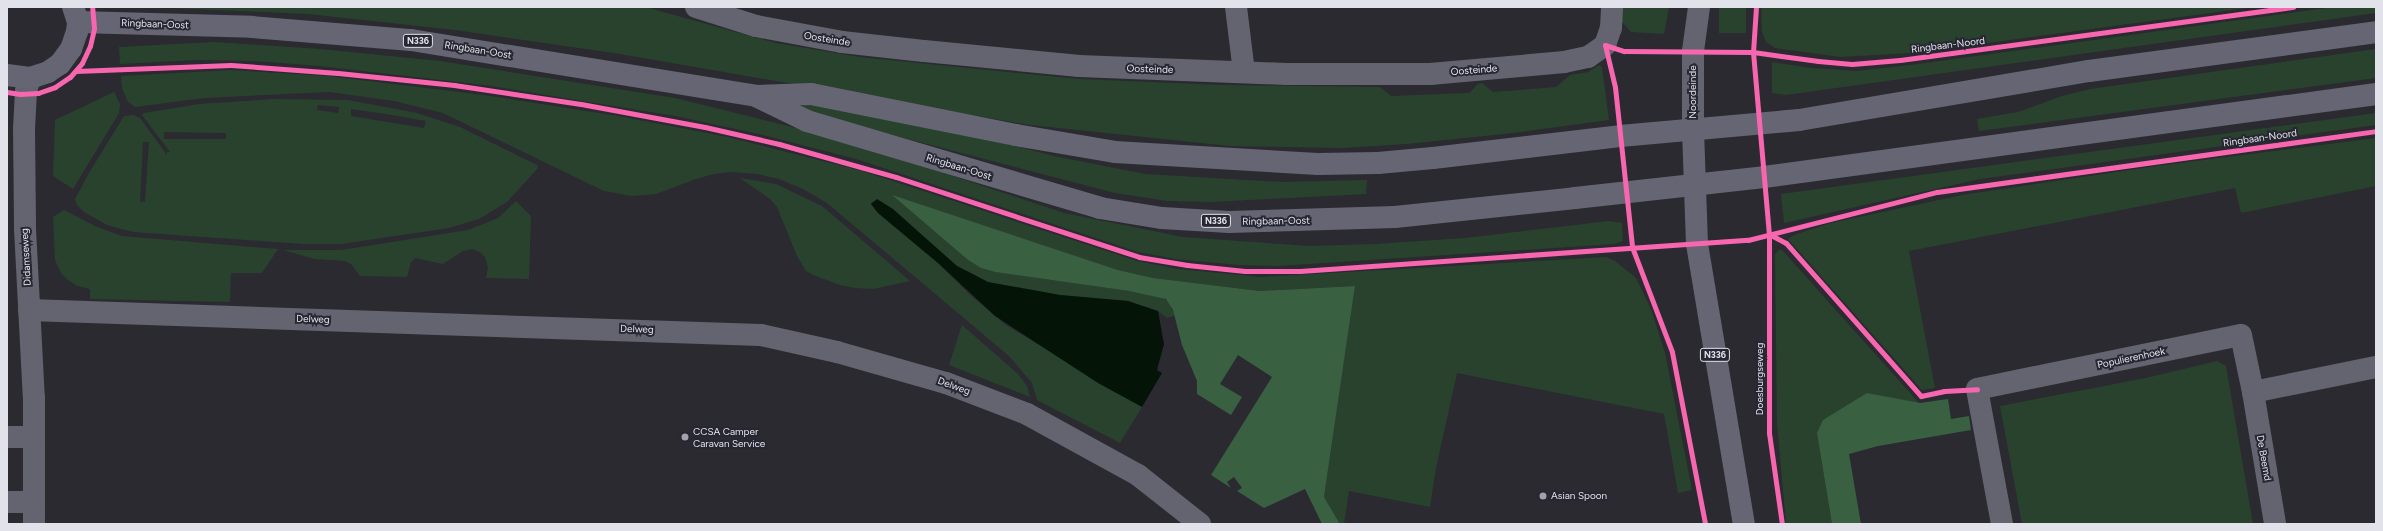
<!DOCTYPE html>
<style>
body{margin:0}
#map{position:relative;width:2383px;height:531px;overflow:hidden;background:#2a2a30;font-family:Figtree,sans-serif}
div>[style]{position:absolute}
.green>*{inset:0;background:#29422e;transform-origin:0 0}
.forest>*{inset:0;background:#3a6042}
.water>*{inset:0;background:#041508}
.minor>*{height:22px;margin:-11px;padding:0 11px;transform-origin:11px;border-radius:11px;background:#646470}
.major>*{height:22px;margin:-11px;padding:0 11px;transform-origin:11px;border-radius:11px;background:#666573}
.cycleway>*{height:5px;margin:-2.5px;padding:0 2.5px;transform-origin:2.5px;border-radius:2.5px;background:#f766af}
.dots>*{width:11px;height:11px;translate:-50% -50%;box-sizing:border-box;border:2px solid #272733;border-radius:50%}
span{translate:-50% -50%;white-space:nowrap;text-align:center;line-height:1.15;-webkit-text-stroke:4px #272733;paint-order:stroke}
.shield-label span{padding:1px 3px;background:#272733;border:1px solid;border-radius:3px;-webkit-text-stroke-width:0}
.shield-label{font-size:9px;color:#e2e2eb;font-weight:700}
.street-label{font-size:10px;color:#e2e2eb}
.poi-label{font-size:10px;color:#e2e2eb}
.left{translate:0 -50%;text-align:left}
.frame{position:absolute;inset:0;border:8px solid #e2e2eb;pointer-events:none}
</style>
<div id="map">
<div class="green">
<div style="clip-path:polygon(149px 7px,645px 7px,776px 43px,859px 57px,1079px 79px,1221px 85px,1380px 87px,1391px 96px,1469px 93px,1478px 84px,1482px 83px,1493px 92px,1556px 87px,1570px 75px,1588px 72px,1599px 65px,1602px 67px,1609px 120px,1513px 133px,1407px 144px,1343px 148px,1230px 146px,1030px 125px,620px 54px,455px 30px,308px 14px)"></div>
<div style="clip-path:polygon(1621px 7px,1669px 7px,1664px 34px,1631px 32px,1620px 20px)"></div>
<div style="left:1719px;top:7px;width:27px;height:26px"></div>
<div style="clip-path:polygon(1761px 7px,2255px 7px,1912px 53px,1840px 57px,1775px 48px,1766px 42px,1762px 32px)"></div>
<div style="clip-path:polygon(2334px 7px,2376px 7px,2376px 13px,1786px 95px,1772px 93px,1772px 62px,1812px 68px,1857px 71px,1918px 64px)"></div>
<div style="clip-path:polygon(214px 42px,321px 49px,440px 61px,675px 98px,845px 140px,1064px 213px,1183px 237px,1309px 246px,1376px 244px,1465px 238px,1609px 221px,1622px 223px,1623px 241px,1614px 244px,1278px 266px,1239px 265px,1176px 259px,1138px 252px,856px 159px,759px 134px,675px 116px,485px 85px,319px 66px,256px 61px,196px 60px,120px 64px,119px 47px)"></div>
<div style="clip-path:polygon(2376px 49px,2376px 78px,1979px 131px,1977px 119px,2018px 112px,2062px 96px,2090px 89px)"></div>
<div style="clip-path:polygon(232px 70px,327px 76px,484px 95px,618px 116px,728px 137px,862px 171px,1137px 261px,1177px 269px,1261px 277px,1606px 257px,1615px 261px,1636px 278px,1651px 309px,1665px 353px,1692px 490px,1678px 493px,1664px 414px,1457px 373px,1436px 468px,1430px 507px,1349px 491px,1344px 524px,1340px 524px,1324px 497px,1355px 286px,1260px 291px,1153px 278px,1118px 270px,893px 196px,968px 260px,981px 268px,995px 272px,1129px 291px,1162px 297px,1168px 301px,1174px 313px,1174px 316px,1167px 318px,1158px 311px,1128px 301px,1060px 295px,988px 282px,957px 266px,872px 201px,871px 204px,878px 213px,938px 263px,969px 294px,1006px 325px,1142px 407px,1120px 443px,1037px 400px,1032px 383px,1009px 356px,827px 203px,803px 189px,779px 179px,757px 174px,732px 172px,714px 174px,696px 179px,656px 194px,632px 196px,604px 191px,443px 113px,394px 101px,329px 92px,204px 98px,135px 107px,128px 102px,122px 88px,121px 76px)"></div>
<div style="clip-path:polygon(114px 92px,120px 104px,119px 113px,73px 189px,53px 176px,55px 120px)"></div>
<div style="clip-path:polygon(evenodd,273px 99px,348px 100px,417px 113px,460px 127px,537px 165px,538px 168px,507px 202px,479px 219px,449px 228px,341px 244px,303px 244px,133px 232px,107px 225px,84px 212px,77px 205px,75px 199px,89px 173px,124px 116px,134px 115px,140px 118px,167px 155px,167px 152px,170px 152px,142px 115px,144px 113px,199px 104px,273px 99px,318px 105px,339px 107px,338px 113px,317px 110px,318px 105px,273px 99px,351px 109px,386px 114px,426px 121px,424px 128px,351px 116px,351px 109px,273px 99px,164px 132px,226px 133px,226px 139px,164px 139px,164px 132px,273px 99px,143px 142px,149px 142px,145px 202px,140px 202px,143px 142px)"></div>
<div style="clip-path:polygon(804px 103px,950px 129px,1054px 156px,1145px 174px,1282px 182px,1367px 180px,1366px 194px,1211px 202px,1167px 201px,1115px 193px,801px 111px)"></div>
<div style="clip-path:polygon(2376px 113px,2376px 125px,1980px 179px,1784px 223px,1781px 194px)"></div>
<div style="clip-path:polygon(2376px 138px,2376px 186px,2241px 213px,2235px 188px,1909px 251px,1935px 388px,1922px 390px,1788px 239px,1794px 235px,1831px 223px,1962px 195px,2157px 166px)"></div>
<div style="clip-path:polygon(740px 178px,776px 184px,822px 206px,910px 281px,873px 289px,855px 288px,840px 285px,813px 275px,806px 271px,797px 256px,777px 207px,770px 199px)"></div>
<div style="clip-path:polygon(516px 201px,531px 216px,529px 279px,486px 278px,488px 267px,485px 257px,480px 252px,472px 249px,463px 251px,443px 264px,415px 258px,411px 262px,407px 277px,360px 276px,351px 264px,345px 261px,314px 259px,283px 250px,341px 250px,468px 230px,498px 218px)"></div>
<div style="clip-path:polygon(64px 210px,97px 227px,122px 236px,278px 249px,262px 273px,231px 273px,230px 302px,90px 299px,90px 289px,77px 286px,68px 280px,61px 273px,55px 260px,53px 217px)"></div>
<div style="clip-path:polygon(1778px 250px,1782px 250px,1920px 404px,1867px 393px,1817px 433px,1832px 524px,1786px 524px,1777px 423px,1775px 255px)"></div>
<div style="clip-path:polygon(962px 325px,1018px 374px,1027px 386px,1030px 397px,949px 365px)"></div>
<div style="clip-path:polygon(2217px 361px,2226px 366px,2253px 524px,2022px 524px,2000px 406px,2146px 378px)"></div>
</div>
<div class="forest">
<div style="clip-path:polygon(892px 195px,1118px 270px,1153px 278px,1260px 291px,1355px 286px,1324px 497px,1340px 524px,1322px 524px,1305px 489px,1264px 508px,1237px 491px,1242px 488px,1234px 477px,1227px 482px,1231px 488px,1211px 475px,1272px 377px,1238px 355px,1220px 384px,1242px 397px,1231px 415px,1197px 394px,1197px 381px,1182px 345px,1173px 310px,1166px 299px,1129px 291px,995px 272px,981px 268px,968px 260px)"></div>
<div style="clip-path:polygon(1867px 393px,1920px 403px,1948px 399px,1951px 419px,1969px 416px,1971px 430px,1878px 446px,1849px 454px,1861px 524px,1832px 524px,1817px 433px,1823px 420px)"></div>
</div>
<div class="water">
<div style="clip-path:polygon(877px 199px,893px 209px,957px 266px,988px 282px,1060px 295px,1128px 301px,1158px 311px,1164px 344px,1157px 370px,1162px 373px,1142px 407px,1098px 383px,995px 316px,938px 263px,878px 213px,871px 204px)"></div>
</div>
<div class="minor">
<div style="left:696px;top:7px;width:63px;rotate:17.6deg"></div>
<div style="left:756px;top:26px;width:87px;rotate:10.5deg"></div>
<div style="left:842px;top:42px;width:82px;rotate:6.3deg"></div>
<div style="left:924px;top:51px;width:156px;rotate:5.5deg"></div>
<div style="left:1079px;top:66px;width:207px;rotate:2.2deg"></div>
<div style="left:1286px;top:74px;width:144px"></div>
<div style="left:1430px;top:74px;width:135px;rotate:-5.1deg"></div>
<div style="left:1564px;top:62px;width:25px;rotate:-12deg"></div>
<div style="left:1588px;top:57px;width:21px;rotate:-35deg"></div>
<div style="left:1605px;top:45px;width:18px;rotate:-71deg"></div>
<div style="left:1611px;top:28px;width:21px;rotate:-87deg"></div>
<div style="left:1236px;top:7px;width:65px;rotate:83deg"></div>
<div style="left:30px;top:78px;width:14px;rotate:107deg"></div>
<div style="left:26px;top:91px;width:38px;rotate:93deg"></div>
<div style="left:24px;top:129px;width:100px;rotate:89.4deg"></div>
<div style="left:25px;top:229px;width:169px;rotate:87deg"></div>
<div style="left:34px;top:398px;width:126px;rotate:90deg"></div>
<div style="left:1693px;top:130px;width:79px;rotate:-90deg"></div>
<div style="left:1693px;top:51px;width:44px;rotate:-82.2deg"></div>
<div style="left:29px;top:310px;width:732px;rotate:1.96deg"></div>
<div style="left:761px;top:335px;width:78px;rotate:12.6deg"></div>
<div style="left:837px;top:352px;width:113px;rotate:15.9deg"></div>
<div style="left:946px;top:383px;width:87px;rotate:20.9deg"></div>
<div style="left:1027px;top:414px;width:127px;rotate:28.8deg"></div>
<div style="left:1138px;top:475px;width:79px;rotate:38.3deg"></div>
<div style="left:2253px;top:392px;width:134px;rotate:80.5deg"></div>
<div style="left:7px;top:437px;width:27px"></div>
<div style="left:7px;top:502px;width:27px"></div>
<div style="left:2002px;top:524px;width:137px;rotate:-100.5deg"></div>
<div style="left:1977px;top:389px;width:269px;rotate:-11.6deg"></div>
<div style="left:2241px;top:335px;width:58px;rotate:78.1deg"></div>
<div style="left:2253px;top:392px;width:126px;rotate:-11.5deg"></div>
</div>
<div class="major">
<div style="left:78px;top:22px;width:174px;rotate:1.6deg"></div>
<div style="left:252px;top:27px;width:160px;rotate:4.7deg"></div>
<div style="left:411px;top:40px;width:350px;rotate:9.2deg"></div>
<div style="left:756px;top:96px;width:55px;rotate:-2.1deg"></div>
<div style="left:811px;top:94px;width:209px;rotate:11.3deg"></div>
<div style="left:1016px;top:135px;width:100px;rotate:9.7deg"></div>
<div style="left:1115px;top:152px;width:203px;rotate:3.4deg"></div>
<div style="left:1318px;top:164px;width:60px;rotate:-1deg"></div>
<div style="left:1378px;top:163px;width:55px;rotate:-5.2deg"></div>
<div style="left:1433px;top:158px;width:188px;rotate:-6.7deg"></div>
<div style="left:1620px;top:136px;width:180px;rotate:-5.1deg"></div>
<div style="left:1799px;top:120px;width:294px;rotate:-9.6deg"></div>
<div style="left:2089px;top:71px;width:290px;rotate:-7.7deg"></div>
<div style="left:7px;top:75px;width:23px;rotate:7deg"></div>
<div style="left:30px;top:78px;width:19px;rotate:-18deg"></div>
<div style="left:48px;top:72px;width:14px;rotate:-34deg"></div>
<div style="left:60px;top:64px;width:19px;rotate:-54deg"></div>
<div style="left:71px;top:49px;width:18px;rotate:-71deg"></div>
<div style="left:77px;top:32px;width:10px;rotate:-84deg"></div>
<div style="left:78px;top:22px;width:16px;rotate:-108deg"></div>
<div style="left:758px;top:97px;width:55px;rotate:26.1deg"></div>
<div style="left:807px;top:121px;width:306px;rotate:16.5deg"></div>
<div style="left:1100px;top:208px;width:63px;rotate:9.2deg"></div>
<div style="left:1162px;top:218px;width:67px;rotate:3.4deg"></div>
<div style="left:1229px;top:222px;width:166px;rotate:-1.7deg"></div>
<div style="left:1395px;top:217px;width:181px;rotate:-6deg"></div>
<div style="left:1575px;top:198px;width:190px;rotate:-6.3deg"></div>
<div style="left:1764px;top:177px;width:618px;rotate:-7.72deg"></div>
<div style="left:1693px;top:130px;width:114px;rotate:88deg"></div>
<div style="left:1697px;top:244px;width:284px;rotate:80.5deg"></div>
</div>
<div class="cycleway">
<div style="left:1756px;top:7px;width:45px;rotate:93.8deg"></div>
<div style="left:1753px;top:52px;width:183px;rotate:85deg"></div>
<div style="left:1769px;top:234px;width:199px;rotate:90deg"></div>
<div style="left:1769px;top:433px;width:92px;rotate:81.9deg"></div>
<div style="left:1605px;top:45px;width:20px;rotate:18deg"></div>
<div style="left:1624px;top:51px;width:129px;rotate:0.4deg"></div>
<div style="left:1753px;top:52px;width:66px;rotate:7.9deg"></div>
<div style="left:1818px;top:61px;width:34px;rotate:5deg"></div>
<div style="left:1852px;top:64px;width:48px;rotate:-4.8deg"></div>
<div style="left:1900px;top:60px;width:397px;rotate:-7.7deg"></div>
<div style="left:1605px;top:45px;width:43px;rotate:76.6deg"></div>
<div style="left:1615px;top:87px;width:161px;rotate:83.9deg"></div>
<div style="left:1632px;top:247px;width:112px;rotate:69.1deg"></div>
<div style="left:1672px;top:352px;width:175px;rotate:79.1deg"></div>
<div style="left:76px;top:71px;width:155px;rotate:-2.2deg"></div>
<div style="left:231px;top:65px;width:107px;rotate:4.3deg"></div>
<div style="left:338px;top:73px;width:117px;rotate:5.9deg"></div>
<div style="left:454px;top:85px;width:128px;rotate:8.5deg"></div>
<div style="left:581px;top:104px;width:126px;rotate:10.5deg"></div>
<div style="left:705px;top:127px;width:76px;rotate:12.9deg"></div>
<div style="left:779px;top:144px;width:122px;rotate:15.8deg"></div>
<div style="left:896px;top:177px;width:256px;rotate:18.2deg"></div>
<div style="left:1139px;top:257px;width:49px;rotate:9.5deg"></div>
<div style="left:1187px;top:265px;width:58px;rotate:5.9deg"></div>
<div style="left:1245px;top:271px;width:55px"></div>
<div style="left:1300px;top:271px;width:449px;rotate:-4deg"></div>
<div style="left:1748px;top:240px;width:195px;rotate:-14.3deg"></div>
<div style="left:1937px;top:192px;width:443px;rotate:-7.9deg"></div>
<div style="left:7px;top:92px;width:13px;rotate:9deg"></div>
<div style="left:20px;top:94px;width:18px;rotate:-3deg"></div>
<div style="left:38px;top:93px;width:18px;rotate:-19deg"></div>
<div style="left:55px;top:87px;width:18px;rotate:-34deg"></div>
<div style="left:70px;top:77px;width:18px;rotate:-49deg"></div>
<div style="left:82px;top:63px;width:19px;rotate:-65deg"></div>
<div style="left:90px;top:46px;width:18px;rotate:-77deg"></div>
<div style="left:94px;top:28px;width:21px;rotate:-95deg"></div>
<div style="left:1769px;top:234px;width:19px;rotate:28deg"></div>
<div style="left:1786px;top:243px;width:204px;rotate:48.6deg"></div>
<div style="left:1921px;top:396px;width:24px;rotate:-12deg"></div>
<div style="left:1944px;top:391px;width:33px;rotate:-3deg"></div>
</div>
<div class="dots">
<div style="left:685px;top:437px;background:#a2a2aa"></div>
<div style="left:1543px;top:496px;background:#a2a2aa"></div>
</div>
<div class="shield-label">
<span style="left:418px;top:41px">N336</span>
<span style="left:1216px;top:221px">N336</span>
<span style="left:1715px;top:355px">N336</span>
</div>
<div class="street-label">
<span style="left:155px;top:24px;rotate:2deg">Ringbaan-Oost</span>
<span style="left:827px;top:39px;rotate:9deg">Oosteinde</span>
<span style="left:1948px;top:45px;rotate:-7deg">Ringbaan-Noord</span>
<span style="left:478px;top:50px;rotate:9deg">Ringbaan-Oost</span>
<span style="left:1150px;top:69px;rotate:2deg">Oosteinde</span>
<span style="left:1474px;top:70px;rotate:-5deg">Oosteinde</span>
<span style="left:1693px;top:92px;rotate:-90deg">Noordeinde</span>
<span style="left:2260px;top:138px;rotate:-8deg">Ringbaan-Noord</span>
<span style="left:959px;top:167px;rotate:17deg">Ringbaan-Oost</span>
<span style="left:1276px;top:221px;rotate:-1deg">Ringbaan-Oost</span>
<span style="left:26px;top:257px;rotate:-93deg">Didamseweg</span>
<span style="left:313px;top:319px;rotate:2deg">Delweg</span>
<span style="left:637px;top:329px;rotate:2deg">Delweg</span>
<span style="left:2131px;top:358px;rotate:-12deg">Populierenhoek</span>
<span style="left:1760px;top:379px;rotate:-90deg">Doesburgseweg</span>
<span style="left:954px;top:386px;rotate:20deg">Delweg</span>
<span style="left:2264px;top:458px;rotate:80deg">De Beemd</span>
</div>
<div class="poi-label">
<span class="left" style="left:693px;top:437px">CCSA Camper<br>Caravan Service</span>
<span class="left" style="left:1551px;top:496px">Asian Spoon</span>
</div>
<div class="frame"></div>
</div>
